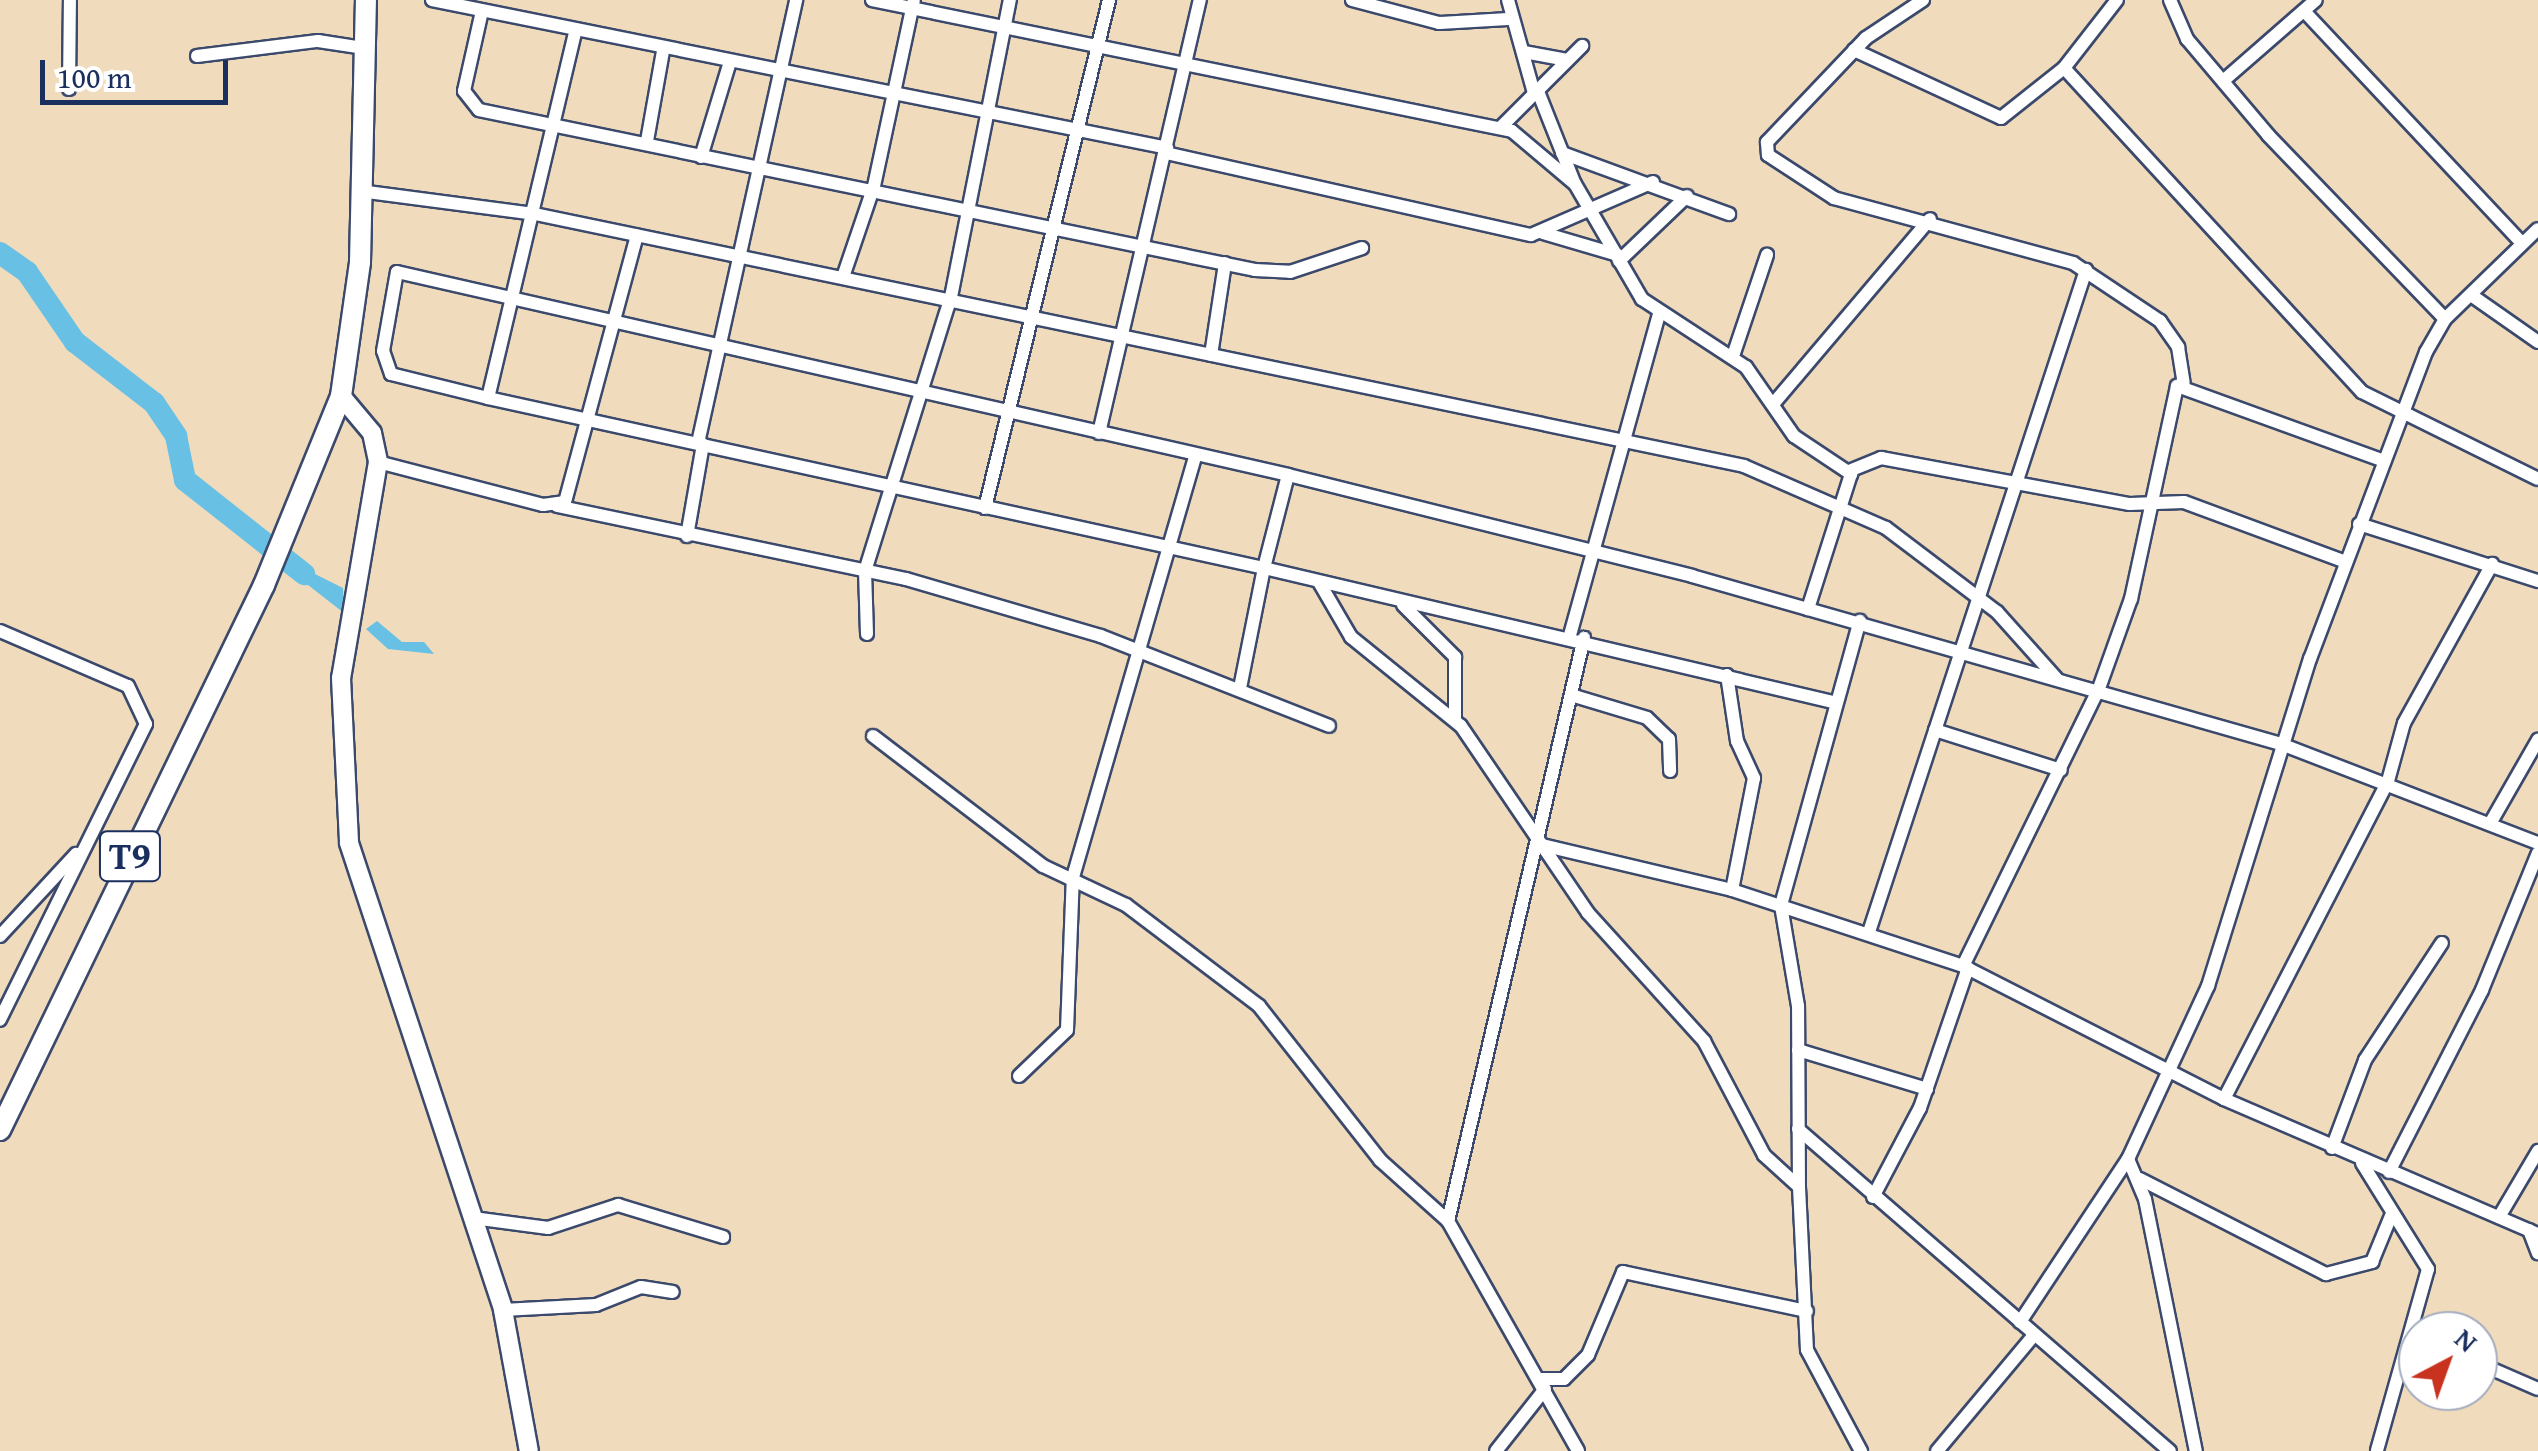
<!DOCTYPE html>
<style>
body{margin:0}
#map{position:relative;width:2538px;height:1451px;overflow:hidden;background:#f0dcbc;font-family:"Gentium Book Plus",serif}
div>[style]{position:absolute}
.water>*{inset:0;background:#68c0e5}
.river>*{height:22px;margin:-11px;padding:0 11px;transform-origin:11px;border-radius:11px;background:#68c0e5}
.roads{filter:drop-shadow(2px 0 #3b496c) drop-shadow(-2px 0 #3b496c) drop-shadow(0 2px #3b496c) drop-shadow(0 -2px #3b496c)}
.minor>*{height:12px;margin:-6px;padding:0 6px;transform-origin:6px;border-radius:6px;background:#fff}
.major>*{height:18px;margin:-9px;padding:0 9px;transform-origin:9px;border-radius:9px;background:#fff}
.highway>*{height:20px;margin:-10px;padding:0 10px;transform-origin:10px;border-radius:10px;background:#fff}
span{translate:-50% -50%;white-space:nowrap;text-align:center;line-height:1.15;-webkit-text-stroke:9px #fff;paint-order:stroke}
.shield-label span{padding:2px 8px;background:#fff;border:2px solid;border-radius:8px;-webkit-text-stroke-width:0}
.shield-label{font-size:38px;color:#1b2f5e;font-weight:700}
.north{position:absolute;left:2398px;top:1311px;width:100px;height:100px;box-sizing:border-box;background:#fff;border:2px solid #a4acbf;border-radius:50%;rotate:41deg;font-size:28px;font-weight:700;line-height:40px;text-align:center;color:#1b2f5e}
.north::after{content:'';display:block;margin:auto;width:35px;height:45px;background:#c8321e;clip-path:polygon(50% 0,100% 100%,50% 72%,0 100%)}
.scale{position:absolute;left:40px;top:60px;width:188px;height:45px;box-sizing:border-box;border:5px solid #1b2f5e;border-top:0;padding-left:12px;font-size:30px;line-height:35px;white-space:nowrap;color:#1b2f5e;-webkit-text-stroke:8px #fff;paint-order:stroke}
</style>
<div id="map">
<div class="water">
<div style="clip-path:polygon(309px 571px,343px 588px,344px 613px,299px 578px)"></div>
<div style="clip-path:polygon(377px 621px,402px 642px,424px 642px,434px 654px,388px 649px,366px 629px)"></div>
</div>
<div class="river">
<div style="left:0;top:253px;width:33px;rotate:35deg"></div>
<div style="left:27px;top:272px;width:85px;rotate:55.6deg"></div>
<div style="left:75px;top:342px;width:100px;rotate:37.7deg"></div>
<div style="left:154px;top:403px;width:40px;rotate:56deg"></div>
<div style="left:176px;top:436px;width:45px;rotate:78.4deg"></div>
<div style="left:185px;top:480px;width:152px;rotate:38.3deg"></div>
</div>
<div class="roads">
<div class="minor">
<div style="left:432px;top:0;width:750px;rotate:11.38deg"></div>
<div style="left:872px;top:0;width:653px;rotate:11.57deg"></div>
<div style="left:1512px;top:131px;width:82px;rotate:40.1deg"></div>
<div style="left:1575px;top:184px;width:133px;rotate:59.8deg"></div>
<div style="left:1642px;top:299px;width:124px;rotate:33.2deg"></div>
<div style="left:1746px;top:367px;width:84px;rotate:55.2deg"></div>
<div style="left:1794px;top:436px;width:69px;rotate:33.7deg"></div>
<div style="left:1851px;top:474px;width:142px;rotate:107.7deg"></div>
<div style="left:1352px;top:0;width:90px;rotate:14.8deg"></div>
<div style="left:1439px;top:23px;width:69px;rotate:-3.3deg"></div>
<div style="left:1508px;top:0;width:97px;rotate:74.4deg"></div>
<div style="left:1923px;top:0;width:69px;rotate:146.3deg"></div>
<div style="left:1866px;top:38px;width:144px;rotate:133.6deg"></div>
<div style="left:1767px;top:142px;width:13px;rotate:86deg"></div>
<div style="left:1768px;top:155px;width:79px;rotate:33.1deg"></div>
<div style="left:1834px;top:198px;width:248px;rotate:15.2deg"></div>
<div style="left:2073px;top:263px;width:105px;rotate:33.7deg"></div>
<div style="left:2160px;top:321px;width:32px;rotate:55deg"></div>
<div style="left:2178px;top:347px;width:36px;rotate:81deg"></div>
<div style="left:2170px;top:0;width:43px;rotate:66.4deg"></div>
<div style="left:2187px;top:39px;width:126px;rotate:49.8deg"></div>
<div style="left:2268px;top:135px;width:255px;rotate:46.1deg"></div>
<div style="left:482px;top:11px;width:82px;rotate:102.7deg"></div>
<div style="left:464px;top:91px;width:24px;rotate:52deg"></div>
<div style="left:479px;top:110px;width:792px;rotate:11.65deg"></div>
<div style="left:1255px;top:270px;width:35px;rotate:3deg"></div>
<div style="left:1290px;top:272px;width:76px;rotate:-18.4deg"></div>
<div style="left:2304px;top:11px;width:318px;rotate:46.8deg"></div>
<div style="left:1854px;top:50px;width:162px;rotate:24.8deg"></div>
<div style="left:2001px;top:118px;width:80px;rotate:-38.4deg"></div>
<div style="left:2064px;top:68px;width:86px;rotate:-52.1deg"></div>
<div style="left:1524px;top:52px;width:44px;rotate:10.5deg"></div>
<div style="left:197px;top:56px;width:122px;rotate:-7.1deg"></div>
<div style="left:318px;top:41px;width:47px;rotate:8.7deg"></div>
<div style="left:2064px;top:68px;width:440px;rotate:47.4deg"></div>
<div style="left:2362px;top:392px;width:196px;rotate:26.3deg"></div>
<div style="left:2223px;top:81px;width:123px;rotate:-41.1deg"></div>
<div style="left:69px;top:89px;width:89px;rotate:-89.4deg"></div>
<div style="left:1537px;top:89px;width:100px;rotate:68.3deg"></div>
<div style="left:1501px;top:127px;width:115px;rotate:-45deg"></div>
<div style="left:647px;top:141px;width:91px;rotate:-79.9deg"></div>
<div style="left:1166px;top:153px;width:374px;rotate:12.7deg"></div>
<div style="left:1531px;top:235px;width:133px;rotate:-23.5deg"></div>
<div style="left:1562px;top:153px;width:178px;rotate:20.1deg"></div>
<div style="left:701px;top:157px;width:96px;rotate:-73.1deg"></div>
<div style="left:360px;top:191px;width:177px;rotate:7.5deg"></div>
<div style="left:535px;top:214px;width:1235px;rotate:11.77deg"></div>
<div style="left:1744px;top:466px;width:155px;rotate:23.6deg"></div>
<div style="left:1886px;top:528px;width:139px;rotate:37.1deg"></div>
<div style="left:1997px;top:612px;width:89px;rotate:48.2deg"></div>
<div style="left:1543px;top:233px;width:78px;rotate:16.3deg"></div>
<div style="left:1619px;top:261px;width:94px;rotate:-43.7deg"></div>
<div style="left:843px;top:277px;width:96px;rotate:-71.2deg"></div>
<div style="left:874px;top:186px;width:190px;rotate:-77.9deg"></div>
<div style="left:2471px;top:295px;width:82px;rotate:35deg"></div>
<div style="left:1211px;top:355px;width:93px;rotate:-81.3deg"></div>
<div style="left:1733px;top:356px;width:107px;rotate:-71.4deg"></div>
<div style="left:488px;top:398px;width:376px;rotate:-76.6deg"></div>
<div style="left:1774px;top:403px;width:241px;rotate:-49.7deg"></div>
<div style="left:1099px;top:433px;width:445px;rotate:-76.9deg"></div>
<div style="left:698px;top:443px;width:454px;rotate:-77.5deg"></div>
<div style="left:378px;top:462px;width:171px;rotate:14.6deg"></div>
<div style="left:543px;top:505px;width:22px;rotate:-8deg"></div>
<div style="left:565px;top:502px;width:276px;rotate:-74.9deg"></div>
<div style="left:1849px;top:471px;width:35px;rotate:-22deg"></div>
<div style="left:1881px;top:458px;width:253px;rotate:10.5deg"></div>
<div style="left:2130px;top:504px;width:54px;rotate:-2.1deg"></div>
<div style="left:2184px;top:502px;width:173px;rotate:20.3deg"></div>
<div style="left:1288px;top:475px;width:96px;rotate:104.5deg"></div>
<div style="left:1264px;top:568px;width:794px;rotate:-167.64deg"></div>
<div style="left:488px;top:398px;width:100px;rotate:-166.1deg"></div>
<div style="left:391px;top:374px;width:24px;rotate:-109deg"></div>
<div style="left:383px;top:351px;width:80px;rotate:-80deg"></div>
<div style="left:397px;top:272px;width:914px;rotate:12.83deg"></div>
<div style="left:1288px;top:475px;width:416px;rotate:14deg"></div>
<div style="left:1692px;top:576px;width:612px;rotate:15.92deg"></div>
<div style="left:2281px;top:744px;width:275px;rotate:21.1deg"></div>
<div style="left:557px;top:506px;width:357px;rotate:11.8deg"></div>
<div style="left:906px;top:579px;width:203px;rotate:16.3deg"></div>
<div style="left:1101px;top:636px;width:245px;rotate:21.5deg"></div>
<div style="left:985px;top:508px;width:523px;rotate:-76.28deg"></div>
<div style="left:2359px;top:524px;width:188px;rotate:17.7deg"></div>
<div style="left:687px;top:536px;width:93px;rotate:-80.1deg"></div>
<div style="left:1319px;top:582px;width:64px;rotate:59.8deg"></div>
<div style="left:1351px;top:637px;width:141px;rotate:39deg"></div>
<div style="left:1461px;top:726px;width:226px;rotate:55.8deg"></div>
<div style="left:1588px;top:913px;width:173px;rotate:47.8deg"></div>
<div style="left:1704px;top:1041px;width:129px;rotate:62.2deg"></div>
<div style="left:1764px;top:1155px;width:47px;rotate:42.4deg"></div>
<div style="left:1799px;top:1187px;width:163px;rotate:87.2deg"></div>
<div style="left:1807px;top:1350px;width:115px;rotate:61.9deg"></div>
<div style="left:1403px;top:605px;width:74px;rotate:45deg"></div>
<div style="left:1455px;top:657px;width:62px;rotate:90deg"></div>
<div style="left:0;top:631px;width:139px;rotate:23.3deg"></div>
<div style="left:128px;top:686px;width:42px;rotate:64.7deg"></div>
<div style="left:146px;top:724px;width:330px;rotate:116.3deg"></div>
<div style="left:867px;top:634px;width:63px;rotate:-91.8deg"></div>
<div style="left:865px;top:571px;width:287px;rotate:-72.6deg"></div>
<div style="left:951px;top:297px;width:303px;rotate:-78.8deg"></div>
<div style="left:1570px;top:635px;width:333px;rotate:-74.5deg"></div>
<div style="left:1727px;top:675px;width:67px;rotate:81.4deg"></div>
<div style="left:1737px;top:741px;width:41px;rotate:65.3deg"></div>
<div style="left:1754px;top:778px;width:114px;rotate:101.1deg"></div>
<div style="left:1240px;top:688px;width:122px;rotate:-78.7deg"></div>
<div style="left:1264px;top:568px;width:585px;rotate:13.25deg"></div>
<div style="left:1571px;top:695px;width:79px;rotate:16.8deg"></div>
<div style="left:1647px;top:718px;width:30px;rotate:44deg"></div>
<div style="left:1669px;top:739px;width:32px;rotate:88deg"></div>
<div style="left:1935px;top:730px;width:132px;rotate:17.6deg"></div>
<div style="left:873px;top:736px;width:214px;rotate:37.4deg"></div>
<div style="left:1043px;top:866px;width:92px;rotate:25.2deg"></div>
<div style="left:1126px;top:905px;width:167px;rotate:37.2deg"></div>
<div style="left:1259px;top:1006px;width:196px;rotate:51.8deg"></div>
<div style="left:1380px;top:1160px;width:91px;rotate:41.9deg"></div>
<div style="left:1448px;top:1221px;width:264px;rotate:60.5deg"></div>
<div style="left:2491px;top:822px;width:95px;rotate:-60.2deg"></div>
<div style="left:1542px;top:845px;width:195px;rotate:13.3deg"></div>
<div style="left:1732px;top:890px;width:243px;rotate:18.2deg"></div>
<div style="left:1963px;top:966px;width:293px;rotate:27deg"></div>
<div style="left:2224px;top:1099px;width:342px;rotate:23.3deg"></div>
<div style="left:1869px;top:932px;width:697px;rotate:-71.85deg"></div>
<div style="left:0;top:936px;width:112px;rotate:-47.2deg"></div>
<div style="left:1963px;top:966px;width:306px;rotate:-63.9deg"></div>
<div style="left:2098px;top:691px;width:98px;rotate:-70.3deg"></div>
<div style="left:2131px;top:599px;width:218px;rotate:-77.8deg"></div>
<div style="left:2177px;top:386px;width:217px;rotate:19.9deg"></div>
<div style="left:1798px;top:1050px;width:135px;rotate:16.8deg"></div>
<div style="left:1019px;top:1076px;width:66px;rotate:-43.8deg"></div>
<div style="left:1067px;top:1030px;width:153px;rotate:-87.8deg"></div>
<div style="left:1073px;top:877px;width:436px;rotate:-73.8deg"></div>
<div style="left:2224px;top:1099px;width:358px;rotate:-62.7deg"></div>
<div style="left:2388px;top:781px;width:60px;rotate:-74.6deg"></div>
<div style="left:2404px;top:723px;width:182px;rotate:-61deg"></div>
<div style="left:1798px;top:1129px;width:492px;rotate:40.9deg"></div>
<div style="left:2332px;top:1148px;width:94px;rotate:-69.4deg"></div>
<div style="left:2365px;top:1060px;width:140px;rotate:-56.7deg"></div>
<div style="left:2128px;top:1159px;width:43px;rotate:67deg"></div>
<div style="left:2145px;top:1199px;width:257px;rotate:78.6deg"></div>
<div style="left:2362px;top:1163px;width:125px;rotate:58.1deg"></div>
<div style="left:2428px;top:1269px;width:189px;rotate:105.7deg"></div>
<div style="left:2389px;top:1172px;width:204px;rotate:-62.9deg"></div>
<div style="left:2482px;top:990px;width:148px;rotate:-67.8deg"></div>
<div style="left:2140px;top:1179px;width:209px;rotate:27.1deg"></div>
<div style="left:2326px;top:1274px;width:48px;rotate:-14.6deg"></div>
<div style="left:2372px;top:1262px;width:50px;rotate:-67.6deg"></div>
<div style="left:1799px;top:1187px;width:181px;rotate:-90.3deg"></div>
<div style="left:1798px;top:1006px;width:102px;rotate:-99.6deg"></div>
<div style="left:1781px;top:905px;width:295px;rotate:-74.5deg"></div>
<div style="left:1873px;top:1197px;width:101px;rotate:-62.2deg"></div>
<div style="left:1920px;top:1108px;width:148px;rotate:-71.1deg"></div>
<div style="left:2499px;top:1217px;width:77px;rotate:-59.4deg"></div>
<div style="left:473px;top:1218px;width:76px;rotate:7.6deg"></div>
<div style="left:548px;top:1228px;width:74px;rotate:-18.2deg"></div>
<div style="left:618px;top:1205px;width:110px;rotate:16.9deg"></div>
<div style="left:1448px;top:1221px;width:599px;rotate:-76.87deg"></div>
<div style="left:2529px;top:1230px;width:25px;rotate:69deg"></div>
<div style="left:503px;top:1310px;width:93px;rotate:-3.1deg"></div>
<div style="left:596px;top:1305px;width:48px;rotate:-21.8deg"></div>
<div style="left:641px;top:1287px;width:32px;rotate:9deg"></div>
<div style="left:2020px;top:1322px;width:196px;rotate:-56.5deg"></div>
<div style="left:2128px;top:1159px;width:191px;rotate:-65.2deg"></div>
<div style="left:2208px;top:986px;width:343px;rotate:-72.7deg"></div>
<div style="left:2310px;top:659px;width:328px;rotate:-69.3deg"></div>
<div style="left:2426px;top:352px;width:38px;rotate:-60deg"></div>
<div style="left:2445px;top:319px;width:129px;rotate:-44.1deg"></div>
<div style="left:2478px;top:1363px;width:65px;rotate:23.4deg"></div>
<div style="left:1540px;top:1379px;width:24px"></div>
<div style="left:1564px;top:1379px;width:34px;rotate:-45deg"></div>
<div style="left:1588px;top:1355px;width:90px;rotate:-67.1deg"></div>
<div style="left:1623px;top:1272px;width:188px;rotate:12deg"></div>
<div style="left:1496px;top:1451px;width:79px;rotate:-51.7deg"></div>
<div style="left:1937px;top:1451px;width:151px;rotate:-50.1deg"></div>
</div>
<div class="major">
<div style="left:341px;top:396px;width:48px;rotate:50deg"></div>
<div style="left:372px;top:433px;width:30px;rotate:78deg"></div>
<div style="left:378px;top:462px;width:219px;rotate:99.7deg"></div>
<div style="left:341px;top:678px;width:165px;rotate:87.2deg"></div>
<div style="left:349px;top:843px;width:492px;rotate:71.7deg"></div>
<div style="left:503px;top:1310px;width:143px;rotate:79.6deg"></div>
</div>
<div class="highway">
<div style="left:0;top:1130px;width:606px;rotate:-64.15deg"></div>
<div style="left:264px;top:585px;width:204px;rotate:-67.8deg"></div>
<div style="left:341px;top:396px;width:135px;rotate:-81.9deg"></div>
<div style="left:360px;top:262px;width:262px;rotate:-88.7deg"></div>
</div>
</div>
<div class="shield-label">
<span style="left:130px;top:856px">T9</span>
</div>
<div class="north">N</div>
<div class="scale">100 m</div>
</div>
